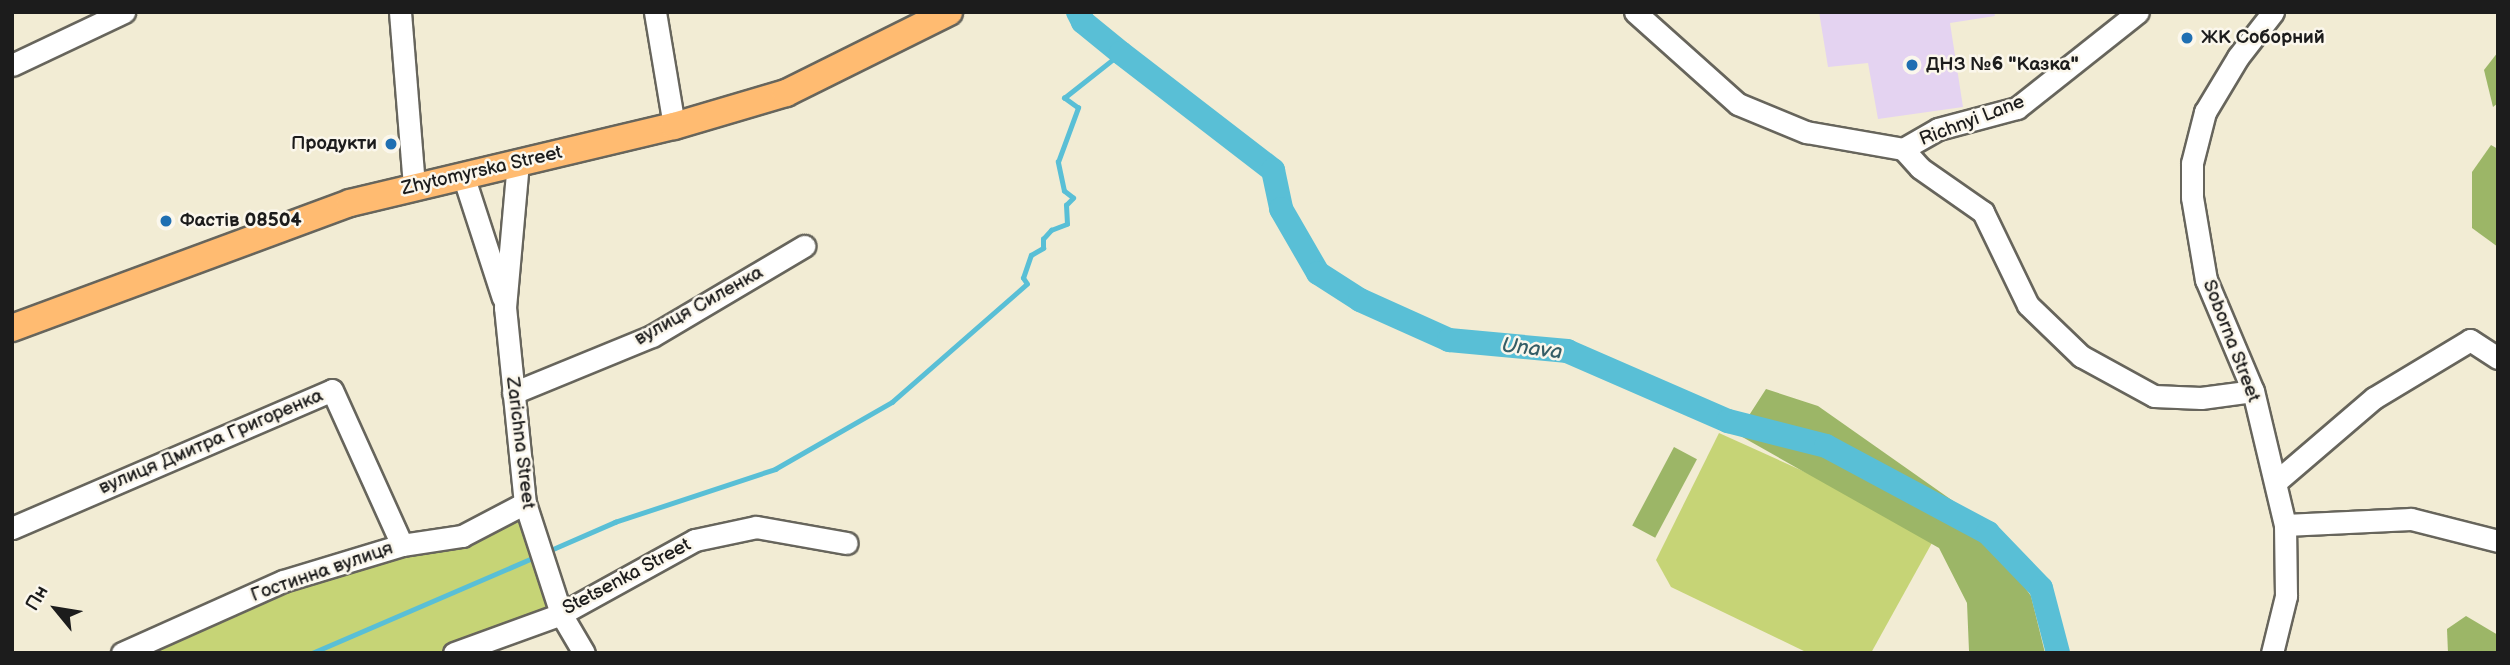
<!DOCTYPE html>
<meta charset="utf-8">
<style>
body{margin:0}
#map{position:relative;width:2510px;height:665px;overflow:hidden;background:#f2ecd4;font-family:"Balsamiq Sans",sans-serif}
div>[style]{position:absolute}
.built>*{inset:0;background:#e4d3f1}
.green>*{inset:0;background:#c6d476}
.forest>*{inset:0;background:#9cb667;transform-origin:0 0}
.stream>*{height:4.5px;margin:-2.25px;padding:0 2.25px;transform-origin:2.25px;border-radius:2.25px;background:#59bfd6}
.river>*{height:24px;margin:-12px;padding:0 12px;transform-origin:12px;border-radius:12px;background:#59bfd6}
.roads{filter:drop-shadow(2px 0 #67655c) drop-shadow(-2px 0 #67655c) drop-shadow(0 2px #67655c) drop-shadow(0 -2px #67655c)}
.minor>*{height:21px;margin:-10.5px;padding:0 10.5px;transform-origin:10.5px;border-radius:10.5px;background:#fff}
.major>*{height:26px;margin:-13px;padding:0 13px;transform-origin:13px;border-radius:13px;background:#ffbb71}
.dots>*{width:19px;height:19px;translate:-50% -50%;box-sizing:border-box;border:4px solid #fbf7ec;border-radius:50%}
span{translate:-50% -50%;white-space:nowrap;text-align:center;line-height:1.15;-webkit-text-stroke:5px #fbf7ec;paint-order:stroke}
.poi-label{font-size:19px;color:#1c1c1c;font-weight:700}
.left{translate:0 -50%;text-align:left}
.right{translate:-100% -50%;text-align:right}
.street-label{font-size:19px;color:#1c1c1c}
.water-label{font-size:21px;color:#345d66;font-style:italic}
.frame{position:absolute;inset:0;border:14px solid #1c1c1c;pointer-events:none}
.north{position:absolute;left:21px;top:574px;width:70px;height:70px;-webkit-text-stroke:5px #fbf7ec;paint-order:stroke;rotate:300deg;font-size:19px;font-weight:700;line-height:28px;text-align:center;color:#1c1c1c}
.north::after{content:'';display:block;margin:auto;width:24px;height:32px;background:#1c1c1c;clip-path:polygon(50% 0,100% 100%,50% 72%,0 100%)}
</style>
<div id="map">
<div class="built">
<div style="clip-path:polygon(1819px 12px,1994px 12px,1995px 16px,1950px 23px,1963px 107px,1878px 119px,1868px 63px,1828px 67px)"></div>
</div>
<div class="green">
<div style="clip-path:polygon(1719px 433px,1938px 532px,1871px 653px,1808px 653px,1671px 587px,1656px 560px)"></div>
<div style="clip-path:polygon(529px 518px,561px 614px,454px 653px,125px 653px,283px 581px)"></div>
</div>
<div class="forest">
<div style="clip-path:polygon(2498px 52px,2498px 103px,2493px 107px,2484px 70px)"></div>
<div style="clip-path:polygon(2491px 145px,2498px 149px,2498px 247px,2472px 228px,2472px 172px)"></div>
<div style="clip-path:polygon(1766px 389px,1818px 406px,1973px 515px,2031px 596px,2045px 653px,1963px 653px,1969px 651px,1967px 603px,1939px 548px,1737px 434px)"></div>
<div style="left:1674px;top:447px;width:26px;height:89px;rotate:28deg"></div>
<div style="clip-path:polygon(2466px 616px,2498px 635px,2498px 653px,2448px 653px,2447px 629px)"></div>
</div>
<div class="stream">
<div style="left:553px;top:549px;width:68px;rotate:-23.5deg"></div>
<div style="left:615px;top:522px;width:169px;rotate:-18.3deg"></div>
<div style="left:775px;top:469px;width:135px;rotate:-29.8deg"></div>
<div style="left:892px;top:402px;width:179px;rotate:-41.2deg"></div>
<div style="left:1027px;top:284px;width:7px;rotate:-124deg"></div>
<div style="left:1023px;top:278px;width:24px;rotate:-71deg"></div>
<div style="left:1031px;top:255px;width:14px;rotate:-30deg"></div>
<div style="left:1043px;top:248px;width:9px;rotate:-90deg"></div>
<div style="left:1043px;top:239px;width:12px;rotate:-48deg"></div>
<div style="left:1051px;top:230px;width:17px;rotate:-21deg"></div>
<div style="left:1067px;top:224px;width:19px;rotate:-93deg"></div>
<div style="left:1066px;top:205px;width:10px;rotate:-45deg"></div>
<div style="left:1073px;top:198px;width:11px;rotate:-142deg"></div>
<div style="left:1064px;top:191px;width:30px;rotate:-102deg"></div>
<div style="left:1058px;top:162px;width:58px;rotate:-69.7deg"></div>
<div style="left:1078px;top:108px;width:17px;rotate:-144deg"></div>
<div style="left:1064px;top:98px;width:73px;rotate:-38.3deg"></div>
<div style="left:312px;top:653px;width:237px;rotate:-23.3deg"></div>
</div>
<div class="river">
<div style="left:1078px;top:12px;width:11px;rotate:63deg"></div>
<div style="left:1083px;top:22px;width:49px;rotate:39.2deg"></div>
<div style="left:1121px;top:53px;width:192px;rotate:37.6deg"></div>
<div style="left:1273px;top:170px;width:40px;rotate:78deg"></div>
<div style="left:1281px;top:209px;width:74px;rotate:60deg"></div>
<div style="left:1318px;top:273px;width:50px;rotate:32.7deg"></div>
<div style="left:1360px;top:300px;width:98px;rotate:24.2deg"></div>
<div style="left:1449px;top:340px;width:119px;rotate:5.3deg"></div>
<div style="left:1567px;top:351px;width:176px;rotate:23.5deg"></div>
<div style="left:1728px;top:421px;width:101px;rotate:14.3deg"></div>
<div style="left:1826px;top:446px;width:184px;rotate:28.2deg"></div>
<div style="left:1988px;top:533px;width:76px;rotate:46.1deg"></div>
<div style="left:2041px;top:588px;width:67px;rotate:75.3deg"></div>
</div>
<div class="roads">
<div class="minor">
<div style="left:400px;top:12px;width:176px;rotate:85.4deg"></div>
<div style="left:655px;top:12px;width:116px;rotate:80.5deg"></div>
<div style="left:1635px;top:12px;width:138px;rotate:41.8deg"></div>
<div style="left:1738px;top:104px;width:74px;rotate:22.4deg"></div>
<div style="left:1806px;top:132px;width:98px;rotate:9.9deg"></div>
<div style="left:1903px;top:149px;width:25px;rotate:48deg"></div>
<div style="left:1920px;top:168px;width:77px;rotate:34.9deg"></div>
<div style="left:1983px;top:212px;width:103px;rotate:64.2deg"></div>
<div style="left:2028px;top:305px;width:74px;rotate:43.9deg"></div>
<div style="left:2081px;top:356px;width:83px;rotate:28.7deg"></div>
<div style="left:2154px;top:396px;width:47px;rotate:2.4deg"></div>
<div style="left:2201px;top:398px;width:52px;rotate:-7.7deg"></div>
<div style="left:12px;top:65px;width:124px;rotate:-25.3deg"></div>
<div style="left:1903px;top:149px;width:40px;rotate:-29.7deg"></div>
<div style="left:1938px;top:129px;width:82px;rotate:-14.9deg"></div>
<div style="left:2017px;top:108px;width:154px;rotate:-38.4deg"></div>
<div style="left:518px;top:162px;width:146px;rotate:95.1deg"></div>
<div style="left:505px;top:307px;width:197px;rotate:84.2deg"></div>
<div style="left:525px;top:503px;width:117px;rotate:72deg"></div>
<div style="left:561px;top:614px;width:45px;rotate:59.5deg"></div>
<div style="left:463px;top:175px;width:129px;rotate:72deg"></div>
<div style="left:513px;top:393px;width:150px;rotate:-22.3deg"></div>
<div style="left:652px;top:336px;width:177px;rotate:-30.6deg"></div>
<div style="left:2277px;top:481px;width:128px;rotate:-40.6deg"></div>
<div style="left:2374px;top:398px;width:112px;rotate:-31.1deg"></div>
<div style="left:2470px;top:340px;width:33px;rotate:33deg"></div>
<div style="left:2285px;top:525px;width:126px;rotate:-2.7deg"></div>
<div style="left:2411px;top:519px;width:90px;rotate:14.2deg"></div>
<div style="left:12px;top:528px;width:348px;rotate:-23.3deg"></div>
<div style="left:332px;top:390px;width:170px;rotate:65.7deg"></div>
<div style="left:122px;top:653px;width:176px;rotate:-24.1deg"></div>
<div style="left:283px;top:581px;width:124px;rotate:-16.8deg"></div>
<div style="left:402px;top:545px;width:61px;rotate:-8.5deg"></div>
<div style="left:462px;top:536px;width:71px;rotate:-27.6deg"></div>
<div style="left:454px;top:653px;width:114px;rotate:-20deg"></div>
<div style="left:561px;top:614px;width:153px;rotate:-28.9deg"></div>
<div style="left:695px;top:540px;width:62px;rotate:-12deg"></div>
<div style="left:756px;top:527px;width:92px;rotate:10deg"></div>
<div style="left:2272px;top:653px;width:59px;rotate:-76.2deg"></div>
<div style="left:2286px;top:596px;width:71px;rotate:-90.8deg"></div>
<div style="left:2285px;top:525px;width:138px;rotate:-103.4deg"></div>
<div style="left:2253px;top:391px;width:121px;rotate:-112.9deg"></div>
<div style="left:2206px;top:280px;width:84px;rotate:-99.6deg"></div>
<div style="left:2192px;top:197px;width:34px;rotate:-90deg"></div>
<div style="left:2192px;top:163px;width:53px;rotate:-75.7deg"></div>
<div style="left:2205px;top:112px;width:64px;rotate:-59deg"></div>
<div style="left:2238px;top:57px;width:57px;rotate:-52.1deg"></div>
</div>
<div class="major">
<div style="left:12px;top:328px;width:360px;rotate:-20.3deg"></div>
<div style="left:350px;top:203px;width:333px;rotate:-13.4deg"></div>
<div style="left:674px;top:126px;width:117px;rotate:-16.4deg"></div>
<div style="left:786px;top:93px;width:182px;rotate:-26.4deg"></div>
</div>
</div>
<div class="dots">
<div style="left:2187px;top:38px;background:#1f6fb2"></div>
<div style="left:1912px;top:65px;background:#1f6fb2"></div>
<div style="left:391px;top:144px;background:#1f6fb2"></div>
<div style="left:166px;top:221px;background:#1f6fb2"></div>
</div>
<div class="poi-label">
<span class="left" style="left:2201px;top:38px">ЖК Соборний</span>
<span class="left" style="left:1926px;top:65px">ДНЗ №6 "Казка"</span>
<span class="right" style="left:377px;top:144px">Продукти</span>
<span class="left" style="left:180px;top:221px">Фастів 08504</span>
</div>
<div class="street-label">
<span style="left:1972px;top:121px;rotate:-21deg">Richnyi Lane</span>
<span style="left:482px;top:171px;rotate:-13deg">Zhytomyrska Street</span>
<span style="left:699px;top:306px;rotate:-29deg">вулиця Силенка</span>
<span style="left:2231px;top:341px;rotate:69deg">Soborna Street</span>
<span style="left:211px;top:442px;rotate:-23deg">вулиця Дмитра Григоренка</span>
<span style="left:520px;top:443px;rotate:83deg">Zarichna Street</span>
<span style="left:322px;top:572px;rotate:-19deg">Гостинна вулиця</span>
<span style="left:627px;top:577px;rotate:-28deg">Stetsenka Street</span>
</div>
<div class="water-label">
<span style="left:1532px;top:349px;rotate:7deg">Unava</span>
</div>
<div class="frame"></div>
<div class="north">Пн</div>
</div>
